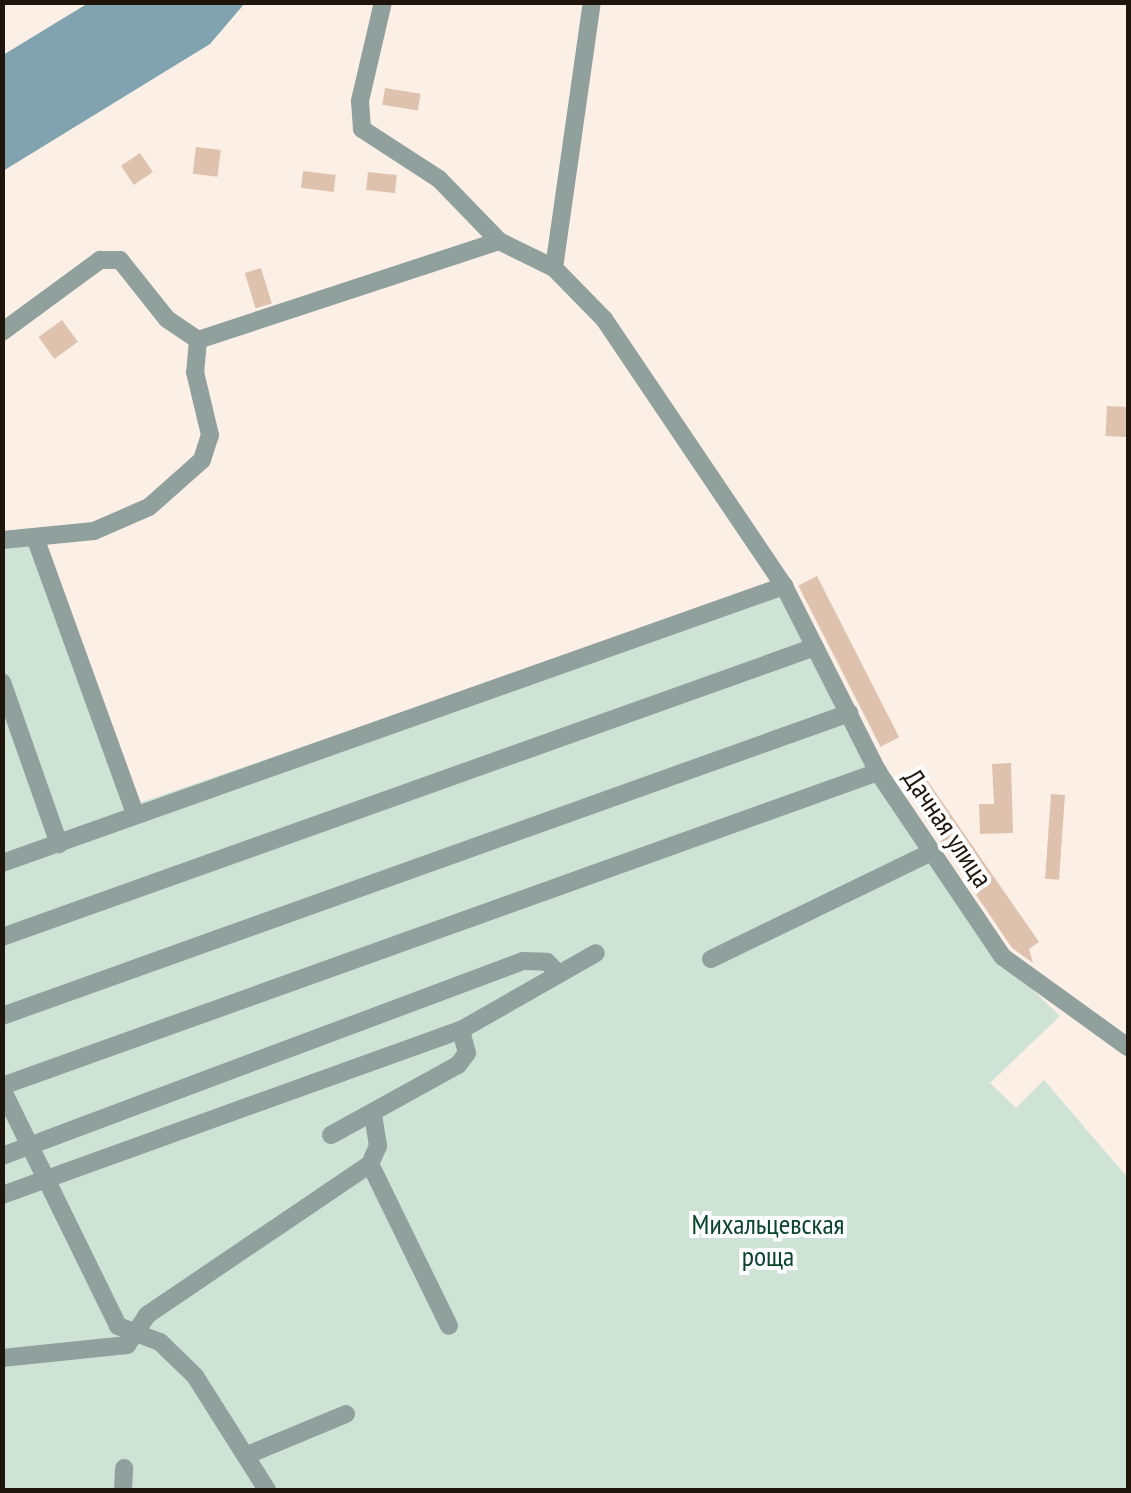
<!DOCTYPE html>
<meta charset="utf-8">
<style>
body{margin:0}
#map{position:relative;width:1131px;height:1493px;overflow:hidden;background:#fcf0e6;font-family:"PT Sans Narrow",sans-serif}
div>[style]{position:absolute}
.green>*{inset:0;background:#cee3d6}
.water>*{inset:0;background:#80a3af}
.building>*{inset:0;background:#dec2ae;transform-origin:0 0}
.minor>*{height:18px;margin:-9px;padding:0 9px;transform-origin:9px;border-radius:9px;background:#90a09d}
span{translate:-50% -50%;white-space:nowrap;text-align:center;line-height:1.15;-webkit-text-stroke:8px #fff;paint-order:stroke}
.street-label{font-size:28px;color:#1f150c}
.park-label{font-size:28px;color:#09442c}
.frame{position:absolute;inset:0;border:5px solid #1f150c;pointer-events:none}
</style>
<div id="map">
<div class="green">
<div style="clip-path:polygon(38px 534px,139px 803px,778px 583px,875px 774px,1000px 958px,1060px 1016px,990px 1083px,1016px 1108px,1044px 1080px,1128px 1178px,1128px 1490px,3px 1490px,3px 545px)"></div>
</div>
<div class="water">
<div style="clip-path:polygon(90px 2px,245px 3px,210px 44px,3px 171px,3px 55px)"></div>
</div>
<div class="building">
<div style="left:385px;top:88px;width:36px;height:17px;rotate:9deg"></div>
<div style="left:196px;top:147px;width:25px;height:27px;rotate:7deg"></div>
<div style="left:140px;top:153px;width:23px;height:23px;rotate:56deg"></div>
<div style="left:303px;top:171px;width:33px;height:17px;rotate:7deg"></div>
<div style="left:368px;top:172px;width:29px;height:18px;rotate:6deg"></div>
<div style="left:261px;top:268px;width:37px;height:17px;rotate:73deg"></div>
<div style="left:62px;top:320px;width:27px;height:29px;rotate:54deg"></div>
<div style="left:1107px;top:406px;width:21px;height:30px;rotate:3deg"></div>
<div style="left:817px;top:576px;width:181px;height:21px;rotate:63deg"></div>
<div style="clip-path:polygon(1011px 763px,1013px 833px,980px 834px,979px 804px,994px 804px,992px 764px)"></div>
<div style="clip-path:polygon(927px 780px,1039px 942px,1029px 949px,1033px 963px,1012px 948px,908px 794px)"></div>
<div style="left:1051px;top:794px;width:14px;height:85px;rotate:4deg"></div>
</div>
<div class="minor">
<div style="left:383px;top:2px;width:102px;rotate:103.1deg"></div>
<div style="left:360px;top:101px;width:28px;rotate:86deg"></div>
<div style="left:362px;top:129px;width:92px;rotate:33deg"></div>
<div style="left:439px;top:179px;width:86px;rotate:45.9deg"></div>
<div style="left:499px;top:241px;width:61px;rotate:26.1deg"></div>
<div style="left:554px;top:268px;width:71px;rotate:45.6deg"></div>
<div style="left:604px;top:319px;width:322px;rotate:56deg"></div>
<div style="left:784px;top:586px;width:208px;rotate:63.2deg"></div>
<div style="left:878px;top:772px;width:223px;rotate:56deg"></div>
<div style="left:1003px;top:957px;width:154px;rotate:35.8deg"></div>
<div style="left:554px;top:268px;width:269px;rotate:-81.9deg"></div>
<div style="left:2px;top:332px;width:122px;rotate:-36.3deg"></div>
<div style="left:100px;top:260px;width:20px"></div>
<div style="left:120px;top:260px;width:75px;rotate:51.5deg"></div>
<div style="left:167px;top:319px;width:37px;rotate:34deg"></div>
<div style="left:198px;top:340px;width:32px;rotate:95deg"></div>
<div style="left:195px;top:372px;width:65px;rotate:76.6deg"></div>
<div style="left:210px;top:435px;width:26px;rotate:108deg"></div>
<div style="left:202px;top:460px;width:71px;rotate:138.4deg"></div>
<div style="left:149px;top:507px;width:60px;rotate:156.4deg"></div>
<div style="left:94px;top:531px;width:92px;rotate:174.4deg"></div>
<div style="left:198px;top:340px;width:317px;rotate:-18.2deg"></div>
<div style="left:36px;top:540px;width:287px;rotate:70.1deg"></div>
<div style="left:2px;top:682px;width:172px;rotate:70.6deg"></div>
<div style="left:2px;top:863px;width:830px;rotate:-19.51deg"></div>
<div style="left:2px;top:937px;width:863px;rotate:-19.63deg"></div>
<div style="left:711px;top:959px;width:242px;rotate:-25.9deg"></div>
<div style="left:2px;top:1016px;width:900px;rotate:-19.68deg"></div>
<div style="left:2px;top:1086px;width:931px;rotate:-19.72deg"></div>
<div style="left:2px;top:1089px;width:264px;rotate:63.9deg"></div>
<div style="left:118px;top:1326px;width:45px;rotate:20.9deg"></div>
<div style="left:160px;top:1342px;width:49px;rotate:44.2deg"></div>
<div style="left:195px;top:1376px;width:135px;rotate:57.7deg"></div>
<div style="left:331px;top:1135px;width:145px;rotate:-28.9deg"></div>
<div style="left:458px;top:1065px;width:15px;rotate:-53deg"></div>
<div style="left:467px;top:1053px;width:24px;rotate:-105deg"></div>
<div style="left:2px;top:1156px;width:556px;rotate:-20.52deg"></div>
<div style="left:523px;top:961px;width:24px;rotate:2deg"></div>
<div style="left:547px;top:962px;width:17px;rotate:45deg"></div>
<div style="left:370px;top:1164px;width:180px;rotate:64deg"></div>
<div style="left:2px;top:1195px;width:488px;rotate:-19.8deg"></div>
<div style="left:461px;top:1030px;width:155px;rotate:-29.7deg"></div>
<div style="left:2px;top:1358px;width:126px;rotate:-5.9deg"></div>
<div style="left:127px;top:1345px;width:36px;rotate:-56deg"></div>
<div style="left:147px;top:1315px;width:269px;rotate:-34.1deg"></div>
<div style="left:370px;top:1164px;width:20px;rotate:-66deg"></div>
<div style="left:378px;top:1146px;width:31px;rotate:-99deg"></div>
<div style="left:250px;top:1454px;width:104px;rotate:-22.6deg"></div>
<div style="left:123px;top:1490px;width:22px;rotate:-87deg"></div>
</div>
<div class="street-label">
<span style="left:948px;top:828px;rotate:56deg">Дачная улица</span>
</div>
<div class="park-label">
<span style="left:768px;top:1240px">Михальцевская<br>роща</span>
</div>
<div class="frame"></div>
</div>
